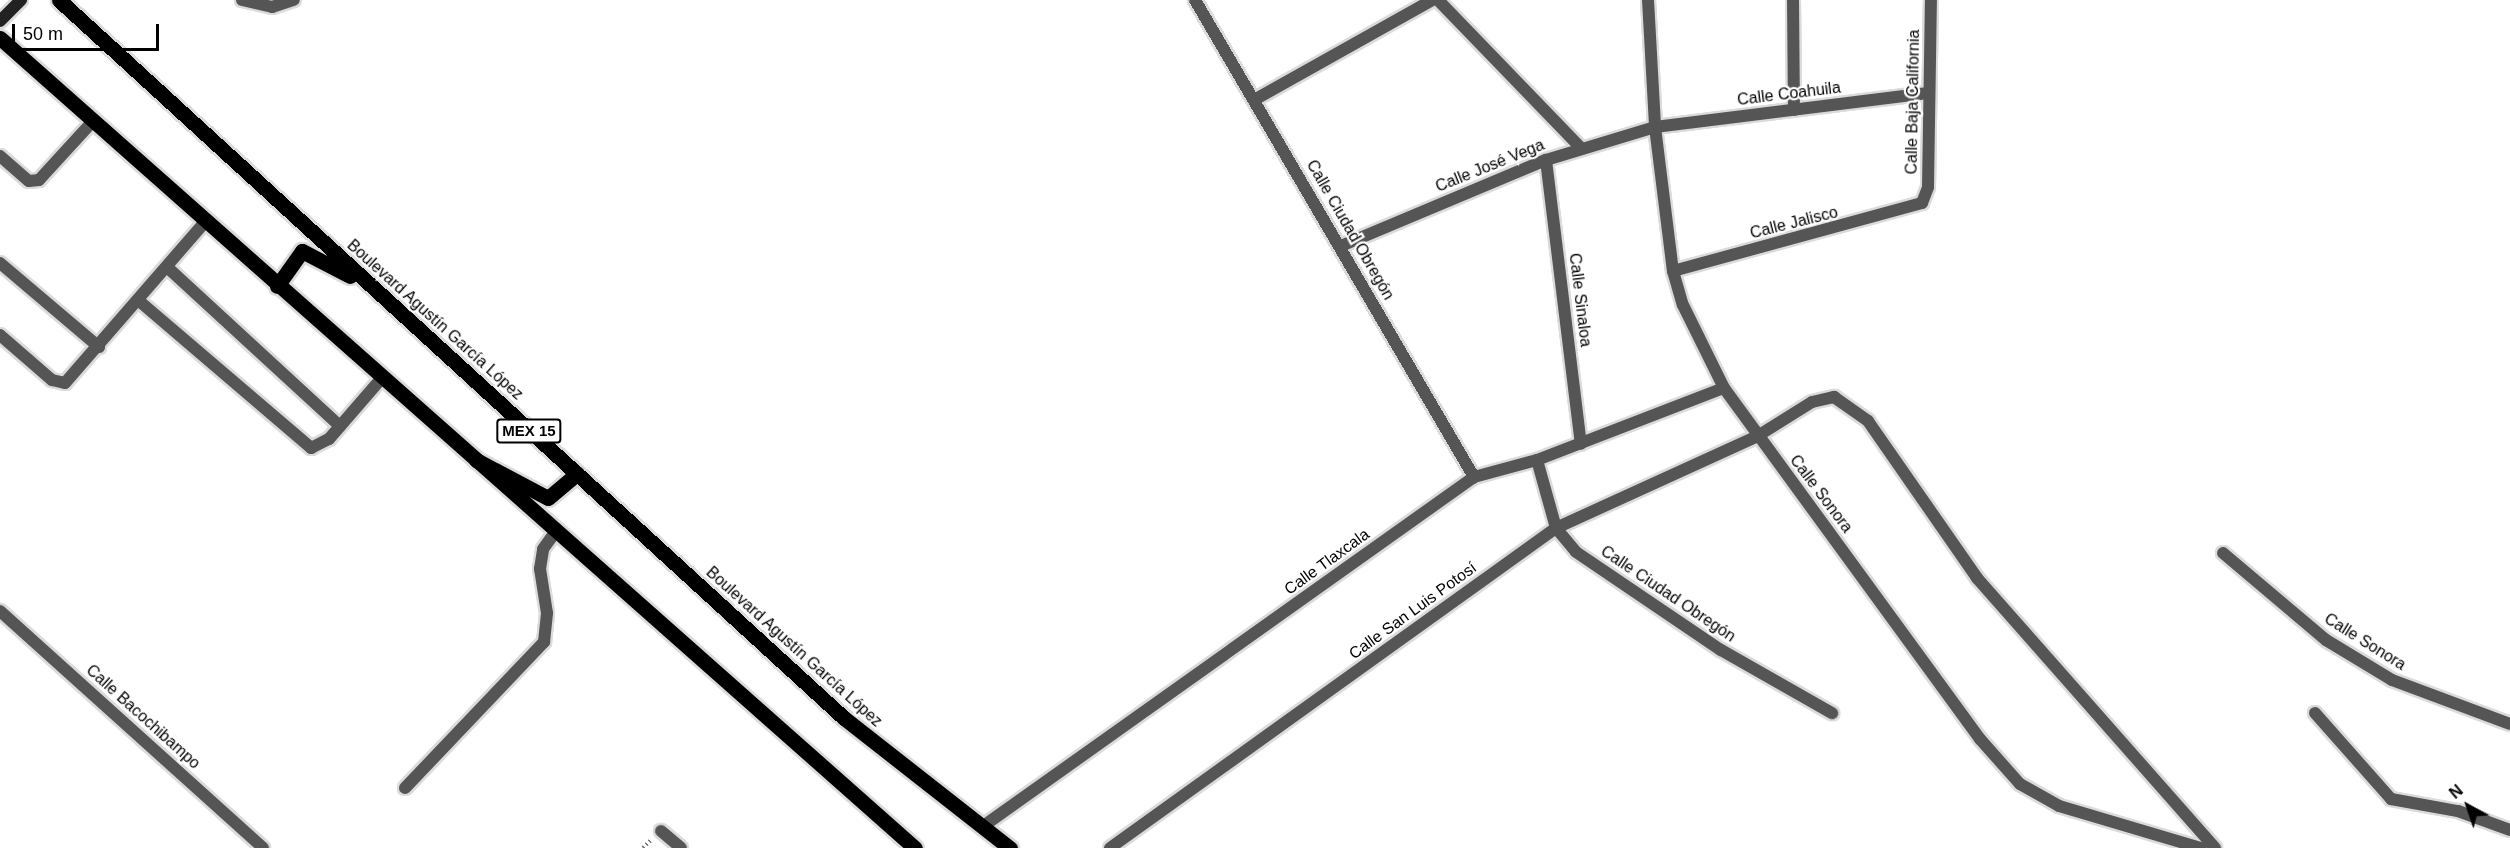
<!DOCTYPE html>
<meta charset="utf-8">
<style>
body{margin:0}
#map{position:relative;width:2510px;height:848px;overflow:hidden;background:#fff;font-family:Arial,sans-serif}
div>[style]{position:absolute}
.path>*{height:4px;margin-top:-2px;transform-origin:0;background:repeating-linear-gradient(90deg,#777 0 1.5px,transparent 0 4.5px)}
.roads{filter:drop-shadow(2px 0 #dbdbdb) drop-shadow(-2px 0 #dbdbdb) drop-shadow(0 2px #dbdbdb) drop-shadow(0 -2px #dbdbdb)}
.lane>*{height:12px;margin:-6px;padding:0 6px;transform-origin:6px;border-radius:6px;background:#555}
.street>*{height:12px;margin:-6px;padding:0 6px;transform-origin:6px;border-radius:6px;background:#555}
.secondary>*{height:12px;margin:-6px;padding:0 6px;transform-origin:6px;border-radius:6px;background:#222}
.primary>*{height:15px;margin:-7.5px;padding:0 7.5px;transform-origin:7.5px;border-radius:7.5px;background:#000}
span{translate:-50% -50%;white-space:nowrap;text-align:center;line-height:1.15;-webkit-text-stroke:4.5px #fff;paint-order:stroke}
.shield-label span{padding:2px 4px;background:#fff;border:2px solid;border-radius:4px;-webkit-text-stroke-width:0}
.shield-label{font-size:15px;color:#000;font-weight:700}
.street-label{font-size:16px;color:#000}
.north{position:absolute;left:2438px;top:776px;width:60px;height:60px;-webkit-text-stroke:4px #fff;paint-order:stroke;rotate:320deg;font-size:16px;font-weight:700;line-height:24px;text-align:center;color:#000}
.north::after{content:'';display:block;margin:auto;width:21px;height:27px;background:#000;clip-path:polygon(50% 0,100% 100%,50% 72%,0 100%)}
.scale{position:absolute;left:12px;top:24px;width:147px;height:27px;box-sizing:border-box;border:3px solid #000;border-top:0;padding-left:8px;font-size:18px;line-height:21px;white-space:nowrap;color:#000;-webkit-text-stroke:4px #fff;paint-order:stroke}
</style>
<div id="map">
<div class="path">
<div style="left:643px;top:848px;width:11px;rotate:-45deg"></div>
</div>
<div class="roads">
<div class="lane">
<div style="left:242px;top:0;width:31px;rotate:13deg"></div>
<div style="left:272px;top:7px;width:23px;rotate:-18deg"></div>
<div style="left:0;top:156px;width:38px;rotate:41deg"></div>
<div style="left:29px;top:181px;width:10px;rotate:-6deg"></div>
<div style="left:39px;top:180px;width:80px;rotate:-47.5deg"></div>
<div style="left:0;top:263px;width:130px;rotate:40.3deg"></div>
<div style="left:167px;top:267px;width:235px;rotate:42.6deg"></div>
<div style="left:138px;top:300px;width:228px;rotate:40.5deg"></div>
<div style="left:311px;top:448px;width:20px;rotate:-27deg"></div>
<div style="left:329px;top:439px;width:79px;rotate:-49.1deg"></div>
<div style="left:0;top:335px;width:69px;rotate:40.9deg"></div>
<div style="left:52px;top:380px;width:13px;rotate:13deg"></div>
<div style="left:65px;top:383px;width:213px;rotate:-49deg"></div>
<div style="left:405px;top:788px;width:202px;rotate:-46.4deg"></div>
<div style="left:544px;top:642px;width:29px;rotate:-84deg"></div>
<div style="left:547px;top:613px;width:45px;rotate:-99deg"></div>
<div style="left:540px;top:569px;width:20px;rotate:-81deg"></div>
<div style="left:543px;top:549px;width:19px;rotate:-54deg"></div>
</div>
<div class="street">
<div style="left:1195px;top:0;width:553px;rotate:59.68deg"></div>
<div style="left:1438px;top:0;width:206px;rotate:46deg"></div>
<div style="left:1648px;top:0;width:127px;rotate:86.8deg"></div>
<div style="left:1655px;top:127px;width:145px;rotate:82.9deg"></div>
<div style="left:1673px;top:271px;width:35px;rotate:74deg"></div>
<div style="left:1683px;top:305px;width:93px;rotate:63.7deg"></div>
<div style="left:1724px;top:388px;width:434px;rotate:53.9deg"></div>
<div style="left:1980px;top:739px;width:60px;rotate:48.4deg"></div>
<div style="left:2020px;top:784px;width:45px;rotate:29.4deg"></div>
<div style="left:2059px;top:806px;width:148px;rotate:16.5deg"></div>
<div style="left:1793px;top:0;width:110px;rotate:89.5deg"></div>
<div style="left:1254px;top:100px;width:204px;rotate:-29.3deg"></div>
<div style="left:1546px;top:160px;width:286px;rotate:83deg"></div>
<div style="left:1341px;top:246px;width:222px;rotate:-22.8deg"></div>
<div style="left:1546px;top:160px;width:114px;rotate:-16.8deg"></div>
<div style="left:1655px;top:127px;width:275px;rotate:-7.1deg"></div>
<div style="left:1673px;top:271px;width:258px;rotate:-15.3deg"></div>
<div style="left:1922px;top:203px;width:17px;rotate:-69deg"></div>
<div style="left:1928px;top:187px;width:187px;rotate:-89.1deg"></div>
<div style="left:1537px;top:460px;width:71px;rotate:74.4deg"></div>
<div style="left:1556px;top:528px;width:31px;rotate:50deg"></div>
<div style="left:1576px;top:552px;width:175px;rotate:34.1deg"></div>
<div style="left:1721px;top:650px;width:128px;rotate:29.6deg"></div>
<div style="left:2223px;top:553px;width:135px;rotate:40.2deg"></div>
<div style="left:2326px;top:640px;width:77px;rotate:31.2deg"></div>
<div style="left:2392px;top:680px;width:126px;rotate:20.4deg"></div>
<div style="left:0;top:611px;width:354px;rotate:42deg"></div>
<div style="left:2315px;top:713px;width:115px;rotate:48.5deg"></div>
<div style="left:2391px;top:799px;width:68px;rotate:10.2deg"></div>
<div style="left:2458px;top:811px;width:55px;rotate:20.1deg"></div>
<div style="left:982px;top:827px;width:604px;rotate:-35.43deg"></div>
<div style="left:1474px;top:477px;width:65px;rotate:-15.1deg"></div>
<div style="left:1537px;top:460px;width:200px;rotate:-21.1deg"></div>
<div style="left:661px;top:831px;width:26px;rotate:40deg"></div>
<div style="left:1110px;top:848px;width:549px;rotate:-35.66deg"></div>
<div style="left:1556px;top:528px;width:220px;rotate:-24.5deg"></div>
<div style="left:1756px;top:437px;width:66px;rotate:-32deg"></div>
<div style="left:1812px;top:402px;width:23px;rotate:-13deg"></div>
<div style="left:1834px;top:397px;width:42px;rotate:35.2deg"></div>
<div style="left:1868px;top:421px;width:191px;rotate:55.2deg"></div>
<div style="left:1977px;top:578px;width:360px;rotate:48.6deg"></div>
</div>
<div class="secondary">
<div style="left:0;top:21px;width:30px;rotate:-45deg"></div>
</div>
<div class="primary">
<div style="left:59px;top:0;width:1064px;rotate:42.45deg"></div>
<div style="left:844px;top:718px;width:211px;rotate:38.1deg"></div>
<div style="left:0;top:38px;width:1222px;rotate:41.52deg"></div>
<div style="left:277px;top:286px;width:43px;rotate:-54.5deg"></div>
<div style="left:302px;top:251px;width:54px;rotate:27.5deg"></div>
<div style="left:476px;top:460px;width:81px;rotate:27.8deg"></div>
<div style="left:548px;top:498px;width:38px;rotate:-40deg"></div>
</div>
</div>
<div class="shield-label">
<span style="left:529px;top:431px">MEX 15</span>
</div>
<div class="street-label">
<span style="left:1789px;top:94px;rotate:-7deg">Calle Coahuila</span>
<span style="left:1913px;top:102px;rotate:-89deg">Calle Baja California</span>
<span style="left:1490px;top:166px;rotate:-22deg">Calle José Vega</span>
<span style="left:1794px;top:223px;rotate:-14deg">Calle Jalisco</span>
<span style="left:1350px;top:230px;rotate:60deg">Calle Ciudad Obregón</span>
<span style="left:1580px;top:300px;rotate:83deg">Calle Sinaloa</span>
<span style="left:435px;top:320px;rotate:42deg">Boulevard Agustín García López</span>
<span style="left:1821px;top:494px;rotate:53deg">Calle Sonora</span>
<span style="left:1327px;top:562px;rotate:-36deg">Calle Tlaxcala</span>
<span style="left:1668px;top:594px;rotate:34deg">Calle Ciudad Obregón</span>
<span style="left:1413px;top:611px;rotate:-36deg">Calle San Luis Potosí</span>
<span style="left:2365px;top:642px;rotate:32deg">Calle Sonora</span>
<span style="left:794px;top:647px;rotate:42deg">Boulevard Agustín García López</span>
<span style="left:143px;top:717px;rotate:42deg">Calle Bacochibampo</span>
</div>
<div class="north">N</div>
<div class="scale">50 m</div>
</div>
